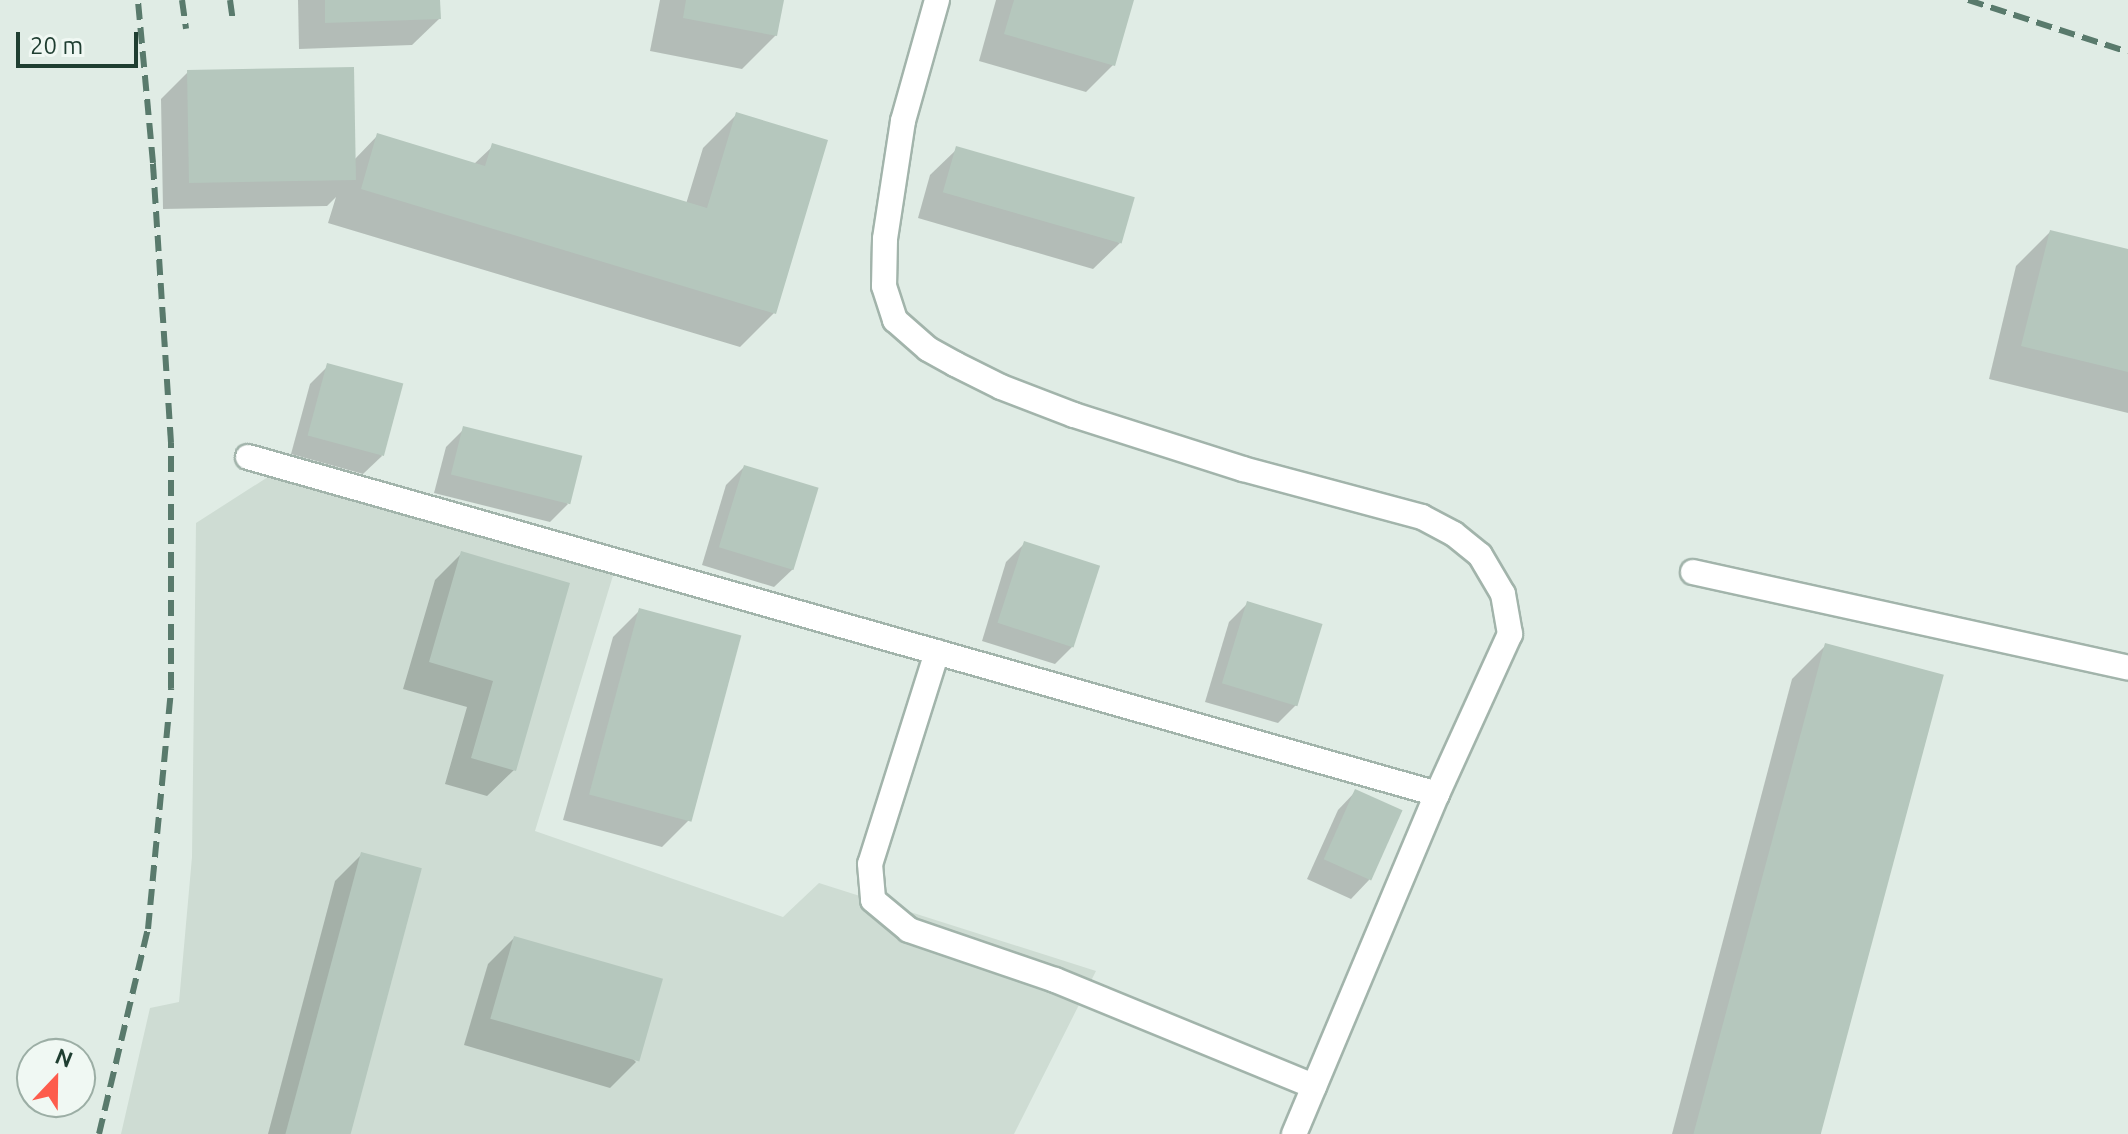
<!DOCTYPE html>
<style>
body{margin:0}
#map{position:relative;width:2128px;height:1134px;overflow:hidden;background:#e0ece5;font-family:Ubuntu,sans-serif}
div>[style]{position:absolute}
.built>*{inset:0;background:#cedcd3}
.shadow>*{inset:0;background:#0003}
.building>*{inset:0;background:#b5c7bd;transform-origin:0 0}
.roads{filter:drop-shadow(2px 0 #a2b4ab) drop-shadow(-2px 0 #a2b4ab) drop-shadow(0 2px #a2b4ab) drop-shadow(0 -2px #a2b4ab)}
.minor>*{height:24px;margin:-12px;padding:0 12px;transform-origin:12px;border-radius:12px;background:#fff}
.rail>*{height:6px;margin-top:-3px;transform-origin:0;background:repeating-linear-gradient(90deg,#597a6c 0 16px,transparent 0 24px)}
span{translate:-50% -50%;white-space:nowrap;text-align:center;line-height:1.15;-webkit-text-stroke:8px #f0f8f3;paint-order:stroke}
.north{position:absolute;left:16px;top:1038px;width:80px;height:80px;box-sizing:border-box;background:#f0f8f3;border:2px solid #9caea5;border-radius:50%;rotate:22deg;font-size:22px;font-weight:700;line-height:32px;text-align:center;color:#1f3e31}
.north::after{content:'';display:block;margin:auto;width:28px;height:36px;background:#fd5c4c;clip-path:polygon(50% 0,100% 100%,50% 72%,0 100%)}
.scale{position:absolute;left:16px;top:32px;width:122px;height:36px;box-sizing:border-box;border:4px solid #1f3e31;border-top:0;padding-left:10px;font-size:24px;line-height:28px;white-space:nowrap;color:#1f3e31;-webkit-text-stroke:6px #f0f8f3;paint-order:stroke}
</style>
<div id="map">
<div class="built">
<div style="clip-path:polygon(271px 475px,615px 569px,535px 831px,783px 917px,819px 883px,1096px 971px,1014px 1134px,121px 1134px,150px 1008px,179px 1002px,192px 857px,196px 523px)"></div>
</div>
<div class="shadow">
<div style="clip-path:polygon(298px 0,438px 0,439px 19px,412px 45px,299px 49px)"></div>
<div style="clip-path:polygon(660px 0,782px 0,776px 35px,742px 69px,650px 51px)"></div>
<div style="clip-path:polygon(996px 0,1132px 0,1113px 65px,1086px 92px,979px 61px)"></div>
<div style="clip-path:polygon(188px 72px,354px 160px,378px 135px,474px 164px,493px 146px,686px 204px,703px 148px,737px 114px,826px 142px,774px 313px,740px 347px,328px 223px,336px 197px,327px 206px,163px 209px,161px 99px)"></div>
<div style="clip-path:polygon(957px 149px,1120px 243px,1093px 269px,918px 218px,930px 175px)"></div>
<div style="clip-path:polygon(2050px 232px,2128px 251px,2128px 413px,1989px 379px,2016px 266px)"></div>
<div style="clip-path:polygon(328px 366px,382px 456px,363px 474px,291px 454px,310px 384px)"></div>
<div style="clip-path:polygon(464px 429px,568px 504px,550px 522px,434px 493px,446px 447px)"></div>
<div style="clip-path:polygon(744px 467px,793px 569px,774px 587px,702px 565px,726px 485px)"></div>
<div style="clip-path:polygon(1025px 543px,1073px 646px,1055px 664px,982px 641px,1006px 562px)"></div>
<div style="clip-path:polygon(462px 553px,568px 584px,514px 770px,487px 796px,445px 784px,467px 707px,403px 689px,435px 580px)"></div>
<div style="clip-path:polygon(1247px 604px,1296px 705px,1278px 723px,1205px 702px,1229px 622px)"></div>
<div style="clip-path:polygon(640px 610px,689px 820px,662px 847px,563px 820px,613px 637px)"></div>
<div style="clip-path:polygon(1826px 645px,1821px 1134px,1672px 1134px,1792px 679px)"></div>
<div style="clip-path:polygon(1356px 791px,1369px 880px,1351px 899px,1307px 879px,1338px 810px)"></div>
<div style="clip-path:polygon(362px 854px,350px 1134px,268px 1134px,335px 881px)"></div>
<div style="clip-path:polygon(514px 938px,636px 1062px,610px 1088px,464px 1045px,488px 964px)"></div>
</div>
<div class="building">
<div style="clip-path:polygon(325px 0,440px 0,441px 19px,325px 23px)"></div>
<div style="clip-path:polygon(686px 0,784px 0,777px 36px,683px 18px)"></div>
<div style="clip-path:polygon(1014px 0,1134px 0,1115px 66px,1004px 34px)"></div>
<div style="left:354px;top:67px;width:113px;height:167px;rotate:89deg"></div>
<div style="clip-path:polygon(736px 112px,828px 140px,776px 314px,361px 189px,377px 133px,485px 166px,492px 143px,707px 208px)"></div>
<div style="left:956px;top:146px;width:186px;height:48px;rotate:16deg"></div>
<div style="clip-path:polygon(2050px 230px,2128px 249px,2128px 372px,2021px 346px)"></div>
<div style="left:327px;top:363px;width:79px;height:75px;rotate:15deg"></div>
<div style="left:463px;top:426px;width:123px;height:50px;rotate:14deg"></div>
<div style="left:744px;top:465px;width:78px;height:86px;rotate:17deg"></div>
<div style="left:1024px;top:541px;width:80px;height:86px;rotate:18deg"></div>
<div style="clip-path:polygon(461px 551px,570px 583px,516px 771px,471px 758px,493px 681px,429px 662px)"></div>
<div style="left:1247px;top:601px;width:79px;height:86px;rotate:17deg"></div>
<div style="left:639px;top:608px;width:106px;height:193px;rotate:15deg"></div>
<div style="left:1825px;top:643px;width:123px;height:508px;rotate:15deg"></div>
<div style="left:1355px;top:789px;width:52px;height:77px;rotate:24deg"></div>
<div style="left:361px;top:852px;width:63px;height:292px;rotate:15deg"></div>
<div style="left:514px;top:936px;width:155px;height:86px;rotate:16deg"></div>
</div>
<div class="roads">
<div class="minor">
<div style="left:937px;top:0;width:126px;rotate:105.7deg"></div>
<div style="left:903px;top:121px;width:119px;rotate:98.7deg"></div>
<div style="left:885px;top:239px;width:47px;rotate:91.2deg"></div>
<div style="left:884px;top:286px;width:36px;rotate:72deg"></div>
<div style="left:895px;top:320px;width:44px;rotate:41.3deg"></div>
<div style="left:928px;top:349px;width:31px;rotate:29deg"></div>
<div style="left:955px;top:364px;width:51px;rotate:26.6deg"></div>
<div style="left:1001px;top:387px;width:78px;rotate:21deg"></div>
<div style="left:1074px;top:415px;width:177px;rotate:17.7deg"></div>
<div style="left:1243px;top:469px;width:185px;rotate:15deg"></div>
<div style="left:1422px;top:517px;width:36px;rotate:28deg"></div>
<div style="left:1454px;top:534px;width:33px;rotate:39deg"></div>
<div style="left:1480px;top:555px;width:45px;rotate:59.5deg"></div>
<div style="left:1503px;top:594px;width:41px;rotate:80.1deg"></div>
<div style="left:1510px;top:634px;width:176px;rotate:114.5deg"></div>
<div style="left:1437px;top:794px;width:369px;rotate:112.8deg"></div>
<div style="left:248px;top:457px;width:1236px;rotate:15.82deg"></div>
<div style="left:1693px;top:572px;width:445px;rotate:12.4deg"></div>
<div style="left:937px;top:652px;width:222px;rotate:107.5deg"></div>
<div style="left:870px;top:864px;width:36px;rotate:85deg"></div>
<div style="left:873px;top:900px;width:47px;rotate:39.8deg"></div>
<div style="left:909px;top:930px;width:154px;rotate:18.9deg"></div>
<div style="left:1055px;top:980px;width:280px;rotate:22.3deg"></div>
</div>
</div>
<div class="rail">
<div style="left:182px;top:0;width:29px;rotate:82deg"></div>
<div style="left:230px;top:0;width:21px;rotate:82deg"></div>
<div style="left:1968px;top:0;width:168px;rotate:18deg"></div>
<div style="left:99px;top:1134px;width:211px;rotate:-76.6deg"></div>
<div style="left:148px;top:929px;width:242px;rotate:-84.5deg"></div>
<div style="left:171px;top:688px;width:245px;rotate:-90deg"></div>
<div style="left:171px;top:443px;width:281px;rotate:-93.7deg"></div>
<div style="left:153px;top:163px;width:164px;rotate:-95.3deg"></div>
</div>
<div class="north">N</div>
<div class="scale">20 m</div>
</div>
